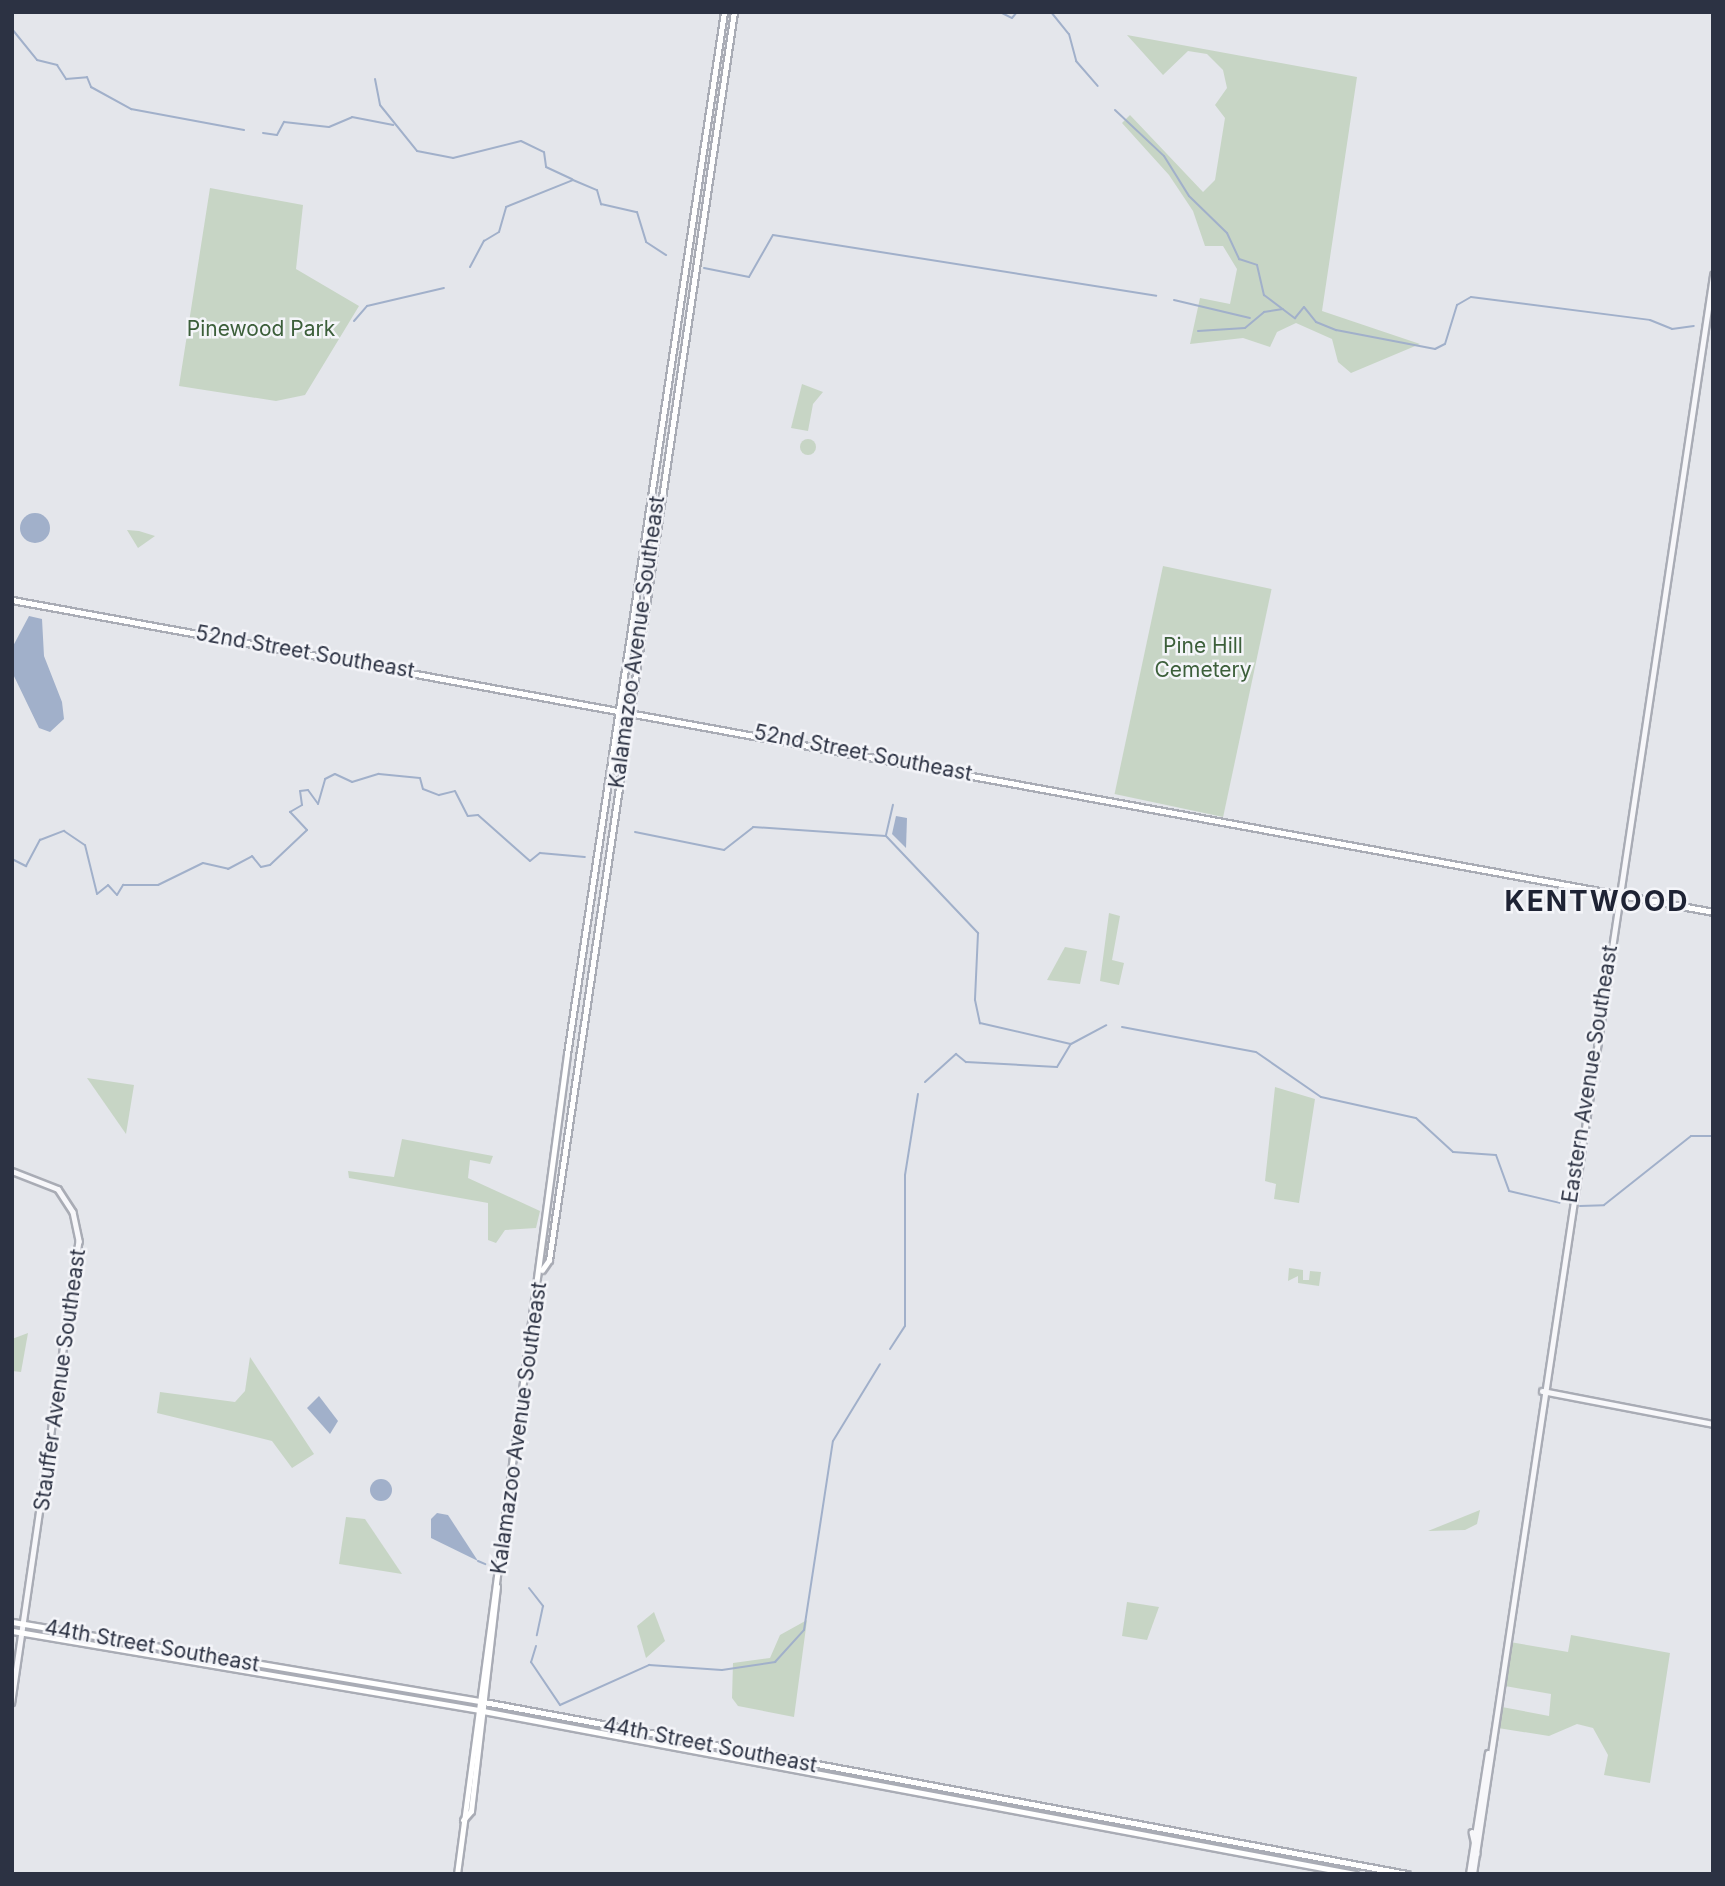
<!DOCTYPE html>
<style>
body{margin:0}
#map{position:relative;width:1725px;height:1886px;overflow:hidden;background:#e4e6eb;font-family:Inter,sans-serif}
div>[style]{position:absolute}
.green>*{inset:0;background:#c7d5c5;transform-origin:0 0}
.round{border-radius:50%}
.water>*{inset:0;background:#a1b0ca}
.stream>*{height:2px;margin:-1px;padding:0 1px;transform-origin:1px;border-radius:1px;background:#a1b0ca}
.roads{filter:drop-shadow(2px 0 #a9acb5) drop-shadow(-2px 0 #a9acb5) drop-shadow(0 2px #a9acb5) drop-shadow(0 -2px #a9acb5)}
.minor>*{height:4.5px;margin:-2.25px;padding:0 2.25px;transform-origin:2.25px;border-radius:2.25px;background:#f7f7fa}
.major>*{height:5px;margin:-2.5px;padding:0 2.5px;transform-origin:2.5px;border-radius:2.5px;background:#fff}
span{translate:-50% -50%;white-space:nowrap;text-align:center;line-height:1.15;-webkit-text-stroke:5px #f4f5f9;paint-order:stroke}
.park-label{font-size:21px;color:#3c5f3a}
.street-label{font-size:21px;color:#2c3243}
.district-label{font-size:28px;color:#1e2334;font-weight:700;letter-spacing:2px}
.frame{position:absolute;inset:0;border:14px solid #2c3243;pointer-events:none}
</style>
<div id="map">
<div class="green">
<div style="clip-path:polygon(1127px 35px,1357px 77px,1322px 311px,1420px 344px,1351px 373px,1338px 362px,1332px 339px,1296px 323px,1277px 332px,1270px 347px,1243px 338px,1190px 344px,1200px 298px,1230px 304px,1237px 269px,1223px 246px,1205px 246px,1193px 211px,1169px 175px,1122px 123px,1130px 115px,1203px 192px,1215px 180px,1225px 118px,1215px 105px,1227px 88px,1223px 70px,1207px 54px,1188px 51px,1163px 75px)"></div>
<div style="clip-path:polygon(210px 188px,303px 205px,296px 269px,359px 306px,305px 395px,276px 401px,179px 386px)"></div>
<div style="clip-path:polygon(802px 384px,823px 392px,813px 404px,808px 431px,791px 428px)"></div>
<div class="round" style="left:800px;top:439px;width:16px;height:16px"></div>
<div style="clip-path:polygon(127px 530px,139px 531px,155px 536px,138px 548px)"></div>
<div style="left:1163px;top:566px;width:111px;height:233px;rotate:12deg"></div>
<div style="clip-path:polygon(1109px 913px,1120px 916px,1112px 960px,1124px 963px,1119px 985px,1100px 981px)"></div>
<div style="clip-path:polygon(1065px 947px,1087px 951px,1080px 984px,1047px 980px)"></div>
<div style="clip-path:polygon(87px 1078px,134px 1085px,126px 1134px)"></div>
<div style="clip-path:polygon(1275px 1087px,1315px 1099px,1299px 1203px,1274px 1199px,1276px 1184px,1265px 1181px)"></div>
<div style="clip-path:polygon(402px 1139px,493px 1156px,490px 1164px,470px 1160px,468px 1178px,540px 1211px,536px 1228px,505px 1230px,496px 1243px,488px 1240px,488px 1203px,349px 1178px,348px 1171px,394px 1177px)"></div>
<div style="clip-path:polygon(1289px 1268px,1303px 1270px,1303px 1280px,1309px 1280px,1310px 1271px,1321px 1272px,1319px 1286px,1298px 1283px,1298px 1276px,1288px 1281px)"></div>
<div style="clip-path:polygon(28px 1333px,21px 1372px,12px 1371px,12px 1339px)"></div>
<div style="clip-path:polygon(250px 1357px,314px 1454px,292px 1468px,272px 1441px,157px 1413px,160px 1392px,235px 1402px,245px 1391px)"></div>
<div style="clip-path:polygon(1480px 1510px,1477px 1524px,1465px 1530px,1428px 1531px)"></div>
<div style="clip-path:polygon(346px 1517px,365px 1519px,402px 1574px,339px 1564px)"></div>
<div style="clip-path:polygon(1127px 1602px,1159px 1607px,1147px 1640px,1122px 1636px)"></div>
<div style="clip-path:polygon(654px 1612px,665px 1641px,646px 1658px,637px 1626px)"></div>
<div style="clip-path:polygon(807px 1620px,794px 1717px,738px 1706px,732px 1698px,733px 1663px,770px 1658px,780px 1635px)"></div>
<div style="clip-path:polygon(1571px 1635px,1670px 1653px,1650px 1783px,1604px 1775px,1608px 1755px,1593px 1728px,1577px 1724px,1549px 1736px,1498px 1728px,1502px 1707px,1549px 1716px,1551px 1694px,1505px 1686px,1510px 1642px,1568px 1652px)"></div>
</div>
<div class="water">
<div class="round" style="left:20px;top:513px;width:30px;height:30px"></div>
<div style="clip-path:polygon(29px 616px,42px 619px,44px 656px,62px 702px,64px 719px,50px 732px,39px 728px,12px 672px,12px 648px)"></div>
<div style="clip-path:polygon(896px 816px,907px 818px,906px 848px,892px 834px)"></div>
<div style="clip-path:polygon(319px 1396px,338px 1421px,330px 1434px,307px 1408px)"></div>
<div class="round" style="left:370px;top:1479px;width:22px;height:22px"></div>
<div style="clip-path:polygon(437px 1513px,448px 1515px,478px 1561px,431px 1538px,431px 1519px)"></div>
</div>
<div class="stream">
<div style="left:1000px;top:12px;width:13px;rotate:27deg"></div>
<div style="left:1012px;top:18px;width:8px;rotate:-50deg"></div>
<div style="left:1051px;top:12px;width:28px;rotate:51deg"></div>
<div style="left:1069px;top:34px;width:28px;rotate:75deg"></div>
<div style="left:1076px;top:61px;width:33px;rotate:49deg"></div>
<div style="left:12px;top:29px;width:40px;rotate:51deg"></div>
<div style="left:37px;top:60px;width:21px;rotate:14deg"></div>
<div style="left:57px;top:65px;width:17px;rotate:57deg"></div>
<div style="left:66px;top:79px;width:21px;rotate:-5deg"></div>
<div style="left:87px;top:77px;width:11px;rotate:68deg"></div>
<div style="left:91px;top:87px;width:46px;rotate:28.8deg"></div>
<div style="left:131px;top:109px;width:115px;rotate:10.5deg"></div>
<div style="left:375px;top:79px;width:26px;rotate:79deg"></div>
<div style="left:380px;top:105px;width:59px;rotate:51.2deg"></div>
<div style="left:417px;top:151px;width:37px;rotate:11deg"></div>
<div style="left:453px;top:158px;width:70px;rotate:-14deg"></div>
<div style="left:521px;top:141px;width:25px;rotate:26deg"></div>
<div style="left:544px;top:152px;width:15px;rotate:82deg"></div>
<div style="left:546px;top:167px;width:29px;rotate:25deg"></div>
<div style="left:1115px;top:110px;width:67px;rotate:43.2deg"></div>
<div style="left:1164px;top:156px;width:47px;rotate:58deg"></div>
<div style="left:1189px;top:196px;width:53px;rotate:44.2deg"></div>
<div style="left:1227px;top:233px;width:29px;rotate:65deg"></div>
<div style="left:1239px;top:259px;width:19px;rotate:18deg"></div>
<div style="left:1257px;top:265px;width:31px;rotate:77deg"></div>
<div style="left:1264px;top:295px;width:39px;rotate:37deg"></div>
<div style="left:1295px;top:318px;width:14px;rotate:-51deg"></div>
<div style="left:1304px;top:307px;width:19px;rotate:51deg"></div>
<div style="left:1316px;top:322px;width:22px;rotate:22deg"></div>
<div style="left:1336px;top:330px;width:101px;rotate:10.9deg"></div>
<div style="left:1435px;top:349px;width:11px;rotate:-27deg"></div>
<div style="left:1445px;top:344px;width:41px;rotate:-72.9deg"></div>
<div style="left:1457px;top:305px;width:16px;rotate:-30deg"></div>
<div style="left:1471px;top:297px;width:180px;rotate:7.3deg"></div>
<div style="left:1650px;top:320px;width:24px;rotate:22deg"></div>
<div style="left:1672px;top:329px;width:22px;rotate:-8deg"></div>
<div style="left:263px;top:133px;width:14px;rotate:8deg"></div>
<div style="left:277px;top:135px;width:15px;rotate:-62deg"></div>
<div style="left:284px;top:122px;width:45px;rotate:6.3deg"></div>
<div style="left:329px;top:127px;width:25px;rotate:-23deg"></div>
<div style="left:352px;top:117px;width:42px;rotate:11deg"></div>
<div style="left:470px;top:267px;width:30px;rotate:-62deg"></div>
<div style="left:484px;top:241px;width:17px;rotate:-31deg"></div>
<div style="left:499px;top:232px;width:26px;rotate:-74deg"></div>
<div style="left:506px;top:207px;width:72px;rotate:-21.9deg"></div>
<div style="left:573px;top:180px;width:26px;rotate:23deg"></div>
<div style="left:597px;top:190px;width:15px;rotate:74deg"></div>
<div style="left:601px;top:204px;width:37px;rotate:13deg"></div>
<div style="left:637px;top:212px;width:31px;rotate:73deg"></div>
<div style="left:646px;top:242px;width:24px;rotate:33deg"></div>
<div style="left:704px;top:268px;width:46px;rotate:11.3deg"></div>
<div style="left:749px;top:277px;width:48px;rotate:-60.3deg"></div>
<div style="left:773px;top:235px;width:388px;rotate:9deg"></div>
<div style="left:1174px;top:300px;width:78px;rotate:13.3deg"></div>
<div style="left:354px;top:321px;width:20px;rotate:-49deg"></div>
<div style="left:367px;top:306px;width:79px;rotate:-13.2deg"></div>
<div style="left:1198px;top:331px;width:47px;rotate:-3.7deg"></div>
<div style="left:1245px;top:328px;width:25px;rotate:-40deg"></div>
<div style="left:1264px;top:312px;width:19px;rotate:-9deg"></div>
<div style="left:635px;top:832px;width:91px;rotate:11.4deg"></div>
<div style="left:724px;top:850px;width:37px;rotate:-38deg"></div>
<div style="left:753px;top:827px;width:133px;rotate:3.9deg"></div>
<div style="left:886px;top:836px;width:134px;rotate:46.5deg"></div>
<div style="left:978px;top:933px;width:67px;rotate:92.6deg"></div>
<div style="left:975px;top:1000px;width:24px;rotate:78deg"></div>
<div style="left:980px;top:1023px;width:93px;rotate:13deg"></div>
<div style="left:886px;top:835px;width:31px;rotate:-77deg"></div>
<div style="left:12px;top:859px;width:16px;rotate:27deg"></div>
<div style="left:26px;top:866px;width:30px;rotate:-62deg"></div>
<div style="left:40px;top:840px;width:26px;rotate:-21deg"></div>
<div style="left:64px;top:831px;width:25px;rotate:34deg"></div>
<div style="left:85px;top:845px;width:50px;rotate:76.2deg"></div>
<div style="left:97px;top:894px;width:14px;rotate:-39deg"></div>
<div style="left:108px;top:885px;width:13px;rotate:48deg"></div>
<div style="left:117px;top:895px;width:12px;rotate:-59deg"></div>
<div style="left:123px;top:885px;width:35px"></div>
<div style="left:158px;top:885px;width:50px;rotate:-26.1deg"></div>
<div style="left:203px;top:863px;width:26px;rotate:13deg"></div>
<div style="left:228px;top:869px;width:27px;rotate:-28deg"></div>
<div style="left:252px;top:856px;width:14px;rotate:51deg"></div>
<div style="left:261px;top:867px;width:9px;rotate:-13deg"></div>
<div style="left:270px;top:865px;width:51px;rotate:-43.4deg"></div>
<div style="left:307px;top:830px;width:25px;rotate:-133deg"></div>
<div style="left:290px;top:812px;width:14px;rotate:-30deg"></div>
<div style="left:302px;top:805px;width:14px;rotate:-98deg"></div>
<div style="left:300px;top:791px;width:8px;rotate:-7deg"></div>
<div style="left:308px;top:790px;width:17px;rotate:54deg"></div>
<div style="left:318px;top:804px;width:26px;rotate:-74deg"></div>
<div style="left:325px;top:779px;width:11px;rotate:-27deg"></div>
<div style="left:335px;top:774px;width:19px;rotate:25deg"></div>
<div style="left:352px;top:782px;width:28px;rotate:-17deg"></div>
<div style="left:379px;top:774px;width:41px;rotate:5.6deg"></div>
<div style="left:420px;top:778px;width:11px;rotate:75deg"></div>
<div style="left:423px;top:789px;width:17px;rotate:21deg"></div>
<div style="left:439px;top:795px;width:16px;rotate:-14deg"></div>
<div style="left:455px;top:791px;width:28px;rotate:63deg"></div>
<div style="left:468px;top:816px;width:10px;rotate:-6deg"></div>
<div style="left:478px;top:815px;width:69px;rotate:41.5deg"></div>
<div style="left:530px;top:861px;width:13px;rotate:-39deg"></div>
<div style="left:540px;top:853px;width:45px;rotate:5.1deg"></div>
<div style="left:1122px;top:1027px;width:136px;rotate:10.6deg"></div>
<div style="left:1256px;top:1052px;width:79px;rotate:34.7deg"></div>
<div style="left:1321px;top:1097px;width:97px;rotate:12.5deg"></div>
<div style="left:1416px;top:1118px;width:50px;rotate:42.6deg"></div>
<div style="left:1453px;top:1152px;width:43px;rotate:4deg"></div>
<div style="left:1496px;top:1155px;width:38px;rotate:70deg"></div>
<div style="left:1509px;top:1191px;width:52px;rotate:13.2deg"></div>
<div style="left:925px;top:1082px;width:42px;rotate:-42.1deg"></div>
<div style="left:956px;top:1054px;width:13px;rotate:39deg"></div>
<div style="left:966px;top:1062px;width:91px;rotate:3.1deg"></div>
<div style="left:1057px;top:1067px;width:27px;rotate:-59deg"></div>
<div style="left:1071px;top:1044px;width:40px;rotate:-28deg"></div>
<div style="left:1580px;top:1206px;width:24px;rotate:-2deg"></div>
<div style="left:1604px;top:1205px;width:111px;rotate:-38.4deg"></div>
<div style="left:1691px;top:1136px;width:22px"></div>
<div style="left:890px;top:1349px;width:27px;rotate:-57deg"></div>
<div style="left:905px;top:1326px;width:151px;rotate:-90deg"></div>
<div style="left:905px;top:1175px;width:82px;rotate:-80.9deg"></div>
<div style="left:478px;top:1561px;width:8px;rotate:23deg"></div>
<div style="left:529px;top:1588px;width:23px;rotate:52deg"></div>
<div style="left:543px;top:1606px;width:30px;rotate:102deg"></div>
<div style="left:536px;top:1646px;width:17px;rotate:107deg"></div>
<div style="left:531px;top:1662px;width:52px;rotate:56deg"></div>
<div style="left:560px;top:1705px;width:98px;rotate:-24.2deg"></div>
<div style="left:649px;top:1665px;width:73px;rotate:3.9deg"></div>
<div style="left:722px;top:1670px;width:54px;rotate:-8.6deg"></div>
<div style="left:775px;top:1662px;width:43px;rotate:-47.8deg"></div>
<div style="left:804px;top:1630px;width:191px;rotate:-81.3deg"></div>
<div style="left:833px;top:1441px;width:90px;rotate:-58.6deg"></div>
</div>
<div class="roads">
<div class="minor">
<div style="left:12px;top:1171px;width:49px;rotate:21.4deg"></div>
<div style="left:58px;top:1189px;width:27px;rotate:57deg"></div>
<div style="left:73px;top:1212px;width:30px;rotate:78deg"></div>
<div style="left:79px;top:1241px;width:466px;rotate:98.3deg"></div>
<div style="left:1542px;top:1391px;width:174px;rotate:10.9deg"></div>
<div style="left:1472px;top:1832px;width:22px;rotate:77deg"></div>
<div style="left:1469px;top:1874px;width:122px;rotate:-81.1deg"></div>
<div style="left:1473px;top:1874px;width:1617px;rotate:-81.46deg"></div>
</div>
<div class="major">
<div style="left:12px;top:600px;width:1729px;rotate:10.39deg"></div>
<div style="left:542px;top:1270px;width:12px;rotate:-55deg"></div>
<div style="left:549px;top:1260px;width:1262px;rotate:-81.57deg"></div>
<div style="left:12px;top:1622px;width:479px;rotate:9.6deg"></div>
<div style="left:484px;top:1702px;width:939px;rotate:10.56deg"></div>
<div style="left:12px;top:1631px;width:478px;rotate:9.6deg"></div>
<div style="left:483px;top:1711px;width:887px;rotate:10.59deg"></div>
<div style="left:463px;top:1820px;width:12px;rotate:-48deg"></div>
<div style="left:471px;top:1811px;width:226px;rotate:-83.4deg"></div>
<div style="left:457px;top:1874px;width:827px;rotate:-82.36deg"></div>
<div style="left:567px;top:1054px;width:1054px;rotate:-81.43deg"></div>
</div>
</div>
<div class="park-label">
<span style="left:261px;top:329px">Pinewood Park</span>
<span style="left:1203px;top:658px">Pine Hill<br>Cemetery</span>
</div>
<div class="street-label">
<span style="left:637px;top:642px;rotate:-82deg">Kalamazoo Avenue Southeast</span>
<span style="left:305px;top:652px;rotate:10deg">52nd Street Southeast</span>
<span style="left:863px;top:753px;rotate:11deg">52nd Street Southeast</span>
<span style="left:1590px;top:1074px;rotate:-81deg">Eastern Avenue Southeast</span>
<span style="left:60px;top:1380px;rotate:-82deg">Stauffer Avenue Southeast</span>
<span style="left:519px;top:1428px;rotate:-82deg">Kalamazoo Avenue Southeast</span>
<span style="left:152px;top:1646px;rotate:10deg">44th Street Southeast</span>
<span style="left:710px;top:1745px;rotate:11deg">44th Street Southeast</span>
</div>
<div class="district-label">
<span style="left:1597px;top:901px">KENTWOOD</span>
</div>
<div class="frame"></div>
</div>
